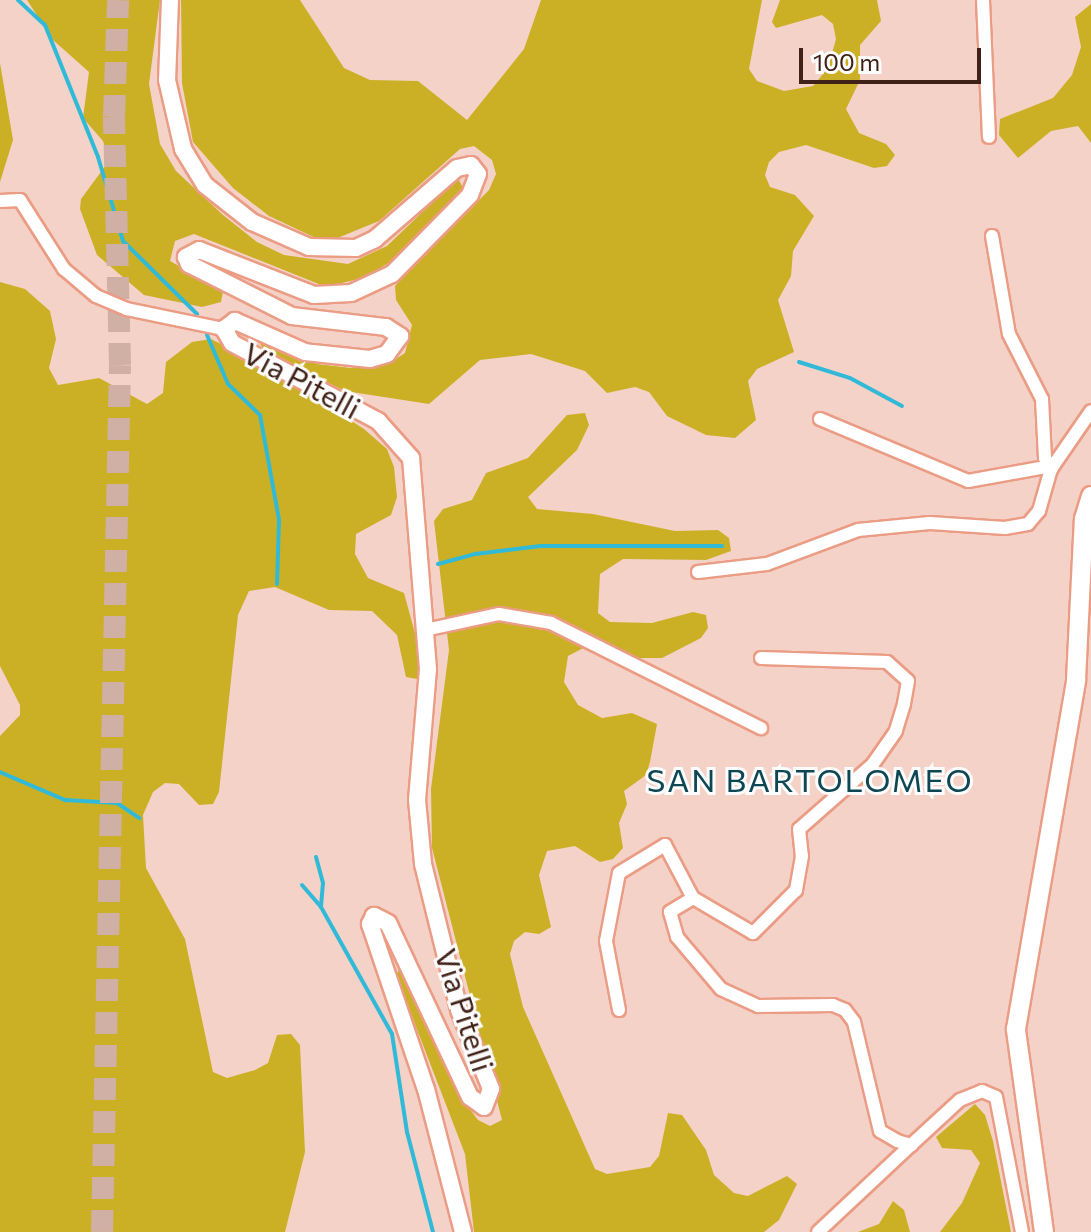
<!DOCTYPE html>
<style>
body{margin:0}
#map{position:relative;width:1091px;height:1232px;overflow:hidden;background:#f4d2c8;font-family:Commissioner,sans-serif}
div>[style]{position:absolute}
.green>*{inset:0;background:#cbb026}
.stream>*{height:4px;margin:-2px;padding:0 2px;transform-origin:2px;border-radius:2px;background:#31bad8}
.motorway-tunnel>*{height:22px;margin-top:-11px;transform-origin:0;background:repeating-linear-gradient(90deg,#d0afa5 0 22px,transparent 0 33px)}
.roads{filter:drop-shadow(2px 0 #eb9c84) drop-shadow(-2px 0 #eb9c84) drop-shadow(0 2px #eb9c84) drop-shadow(0 -2px #eb9c84)}
.minor>*{height:12px;margin:-6px;padding:0 6px;transform-origin:6px;border-radius:6px;background:#fff}
.tertiary>*{height:16px;margin:-8px;padding:0 8px;transform-origin:8px;border-radius:8px;background:#fff}
.secondary>*{height:18px;margin:-9px;padding:0 9px;transform-origin:9px;border-radius:9px;background:#fff}
span{translate:-50% -50%;white-space:nowrap;text-align:center;line-height:1.15;-webkit-text-stroke:6px #fcfcfc;paint-order:stroke}
.street-label{font-size:30px;color:#402118}
.neighbourhood-label{font-size:32px;color:#0e4754;letter-spacing:2px}
.scale{position:absolute;left:799px;top:48px;width:182px;height:36px;box-sizing:border-box;border:4px solid #402118;border-top:0;padding-left:10px;font-size:24px;line-height:28px;white-space:nowrap;color:#402118;-webkit-text-stroke:6px #fcfcfc;paint-order:stroke}
</style>
<div id="map">
<div class="green">
<div style="clip-path:polygon(27px 0,160px 0,149px 84px,160px 144px,176px 171px,223px 215px,257px 242px,284px 255px,348px 264px,387px 246px,458px 178px,463px 188px,401px 255px,366px 277px,326px 287px,194px 234px,175px 241px,170px 261px,223px 291px,221px 302px,202px 307px,144px 295px,97px 255px,80px 209px,81px 199px,109px 161px,103px 141px,83px 118px,89px 72px,53px 40px)"></div>
<div style="clip-path:polygon(181px 0,300px 0,344px 68px,370px 80px,418px 81px,467px 120px,524px 49px,541px 0,762px 0,749px 69px,757px 81px,784px 91px,813px 86px,828px 68px,836px 39px,833px 24px,822px 15px,776px 28px,772px 22px,780px 0,877px 0,881px 21px,860px 45px,860px 80px,846px 109px,859px 133px,886px 144px,895px 155px,887px 166px,874px 168px,806px 145px,779px 152px,769px 162px,765px 175px,770px 187px,795px 195px,814px 216px,793px 251px,791px 276px,778px 300px,794px 352px,757px 369px,748px 381px,756px 420px,735px 438px,706px 435px,667px 416px,649px 392px,635px 387px,607px 393px,585px 371px,531px 354px,480px 360px,429px 404px,345px 391px,265px 352px,258px 340px,317px 364px,351px 368px,393px 361px,405px 353px,412px 325px,396px 300px,395px 286px,489px 190px,496px 174px,492px 160px,474px 146px,460px 149px,379px 221px,335px 239px,320px 240px,269px 216px,233px 188px,193px 142px,182px 83px)"></div>
<div style="clip-path:polygon(1091px 4px,1091px 143px,1078px 126px,1051px 131px,1018px 158px,999px 135px,1000px 119px,1053px 98px,1072px 75px,1081px 47px,1075px 17px)"></div>
<div style="clip-path:polygon(0 63px,13px 140px,0 182px)"></div>
<div style="clip-path:polygon(0 282px,25px 289px,50px 311px,56px 339px,49px 368px,58px 385px,99px 378px,147px 404px,163px 393px,166px 362px,192px 342px,211px 339px,272px 370px,364px 429px,387px 449px,394px 467px,397px 497px,391px 515px,356px 534px,355px 554px,368px 578px,404px 593px,422px 659px,417px 679px,406px 677px,397px 635px,372px 611px,329px 610px,275px 587px,249px 591px,238px 615px,219px 792px,213px 804px,199px 805px,179px 784px,165px 783px,153px 792px,143px 815px,146px 868px,185px 939px,213px 1072px,227px 1078px,255px 1070px,268px 1063px,277px 1035px,291px 1034px,300px 1045px,305px 1152px,285px 1232px,0 1232px,0 736px,20px 715px,20px 705px,0 666px)"></div>
<div style="clip-path:polygon(585px 413px,589px 425px,577px 450px,528px 497px,537px 509px,593px 514px,675px 531px,718px 530px,729px 538px,731px 551px,706px 560px,623px 559px,600px 574px,598px 613px,610px 622px,652px 623px,693px 612px,706px 615px,708px 628px,701px 638px,662px 658px,633px 658px,591px 644px,568px 656px,564px 682px,578px 705px,602px 718px,632px 713px,657px 724px,650px 762px,646px 775px,624px 791px,627px 804px,619px 823px,623px 848px,613px 859px,600px 862px,575px 846px,547px 851px,539px 875px,551px 927px,539px 934px,525px 932px,514px 941px,510px 954px,523px 1007px,595px 1169px,607px 1174px,650px 1167px,659px 1156px,668px 1113px,682px 1115px,706px 1150px,714px 1175px,734px 1193px,748px 1196px,787px 1176px,797px 1184px,779px 1220px,764px 1232px,474px 1232px,465px 1154px,396px 975px,401px 966px,460px 1096px,478px 1120px,490px 1126px,502px 1120px,432px 848px,431px 789px,449px 650px,434px 521px,443px 509px,472px 500px,486px 473px,528px 458px,567px 415px)"></div>
<div style="clip-path:polygon(975px 1104px,985px 1115px,993px 1141px,1011px 1232px,940px 1232px,962px 1203px,980px 1163px,971px 1150px,942px 1148px,936px 1137px)"></div>
<div style="clip-path:polygon(893px 1201px,904px 1210px,910px 1232px,858px 1232px,879px 1224px)"></div>
</div>
<div class="stream">
<div style="left:18px;top:0;width:37px;rotate:43deg"></div>
<div style="left:45px;top:25px;width:142px;rotate:68.1deg"></div>
<div style="left:98px;top:157px;width:88px;rotate:73.4deg"></div>
<div style="left:123px;top:241px;width:104px;rotate:44.6deg"></div>
<div style="left:207px;top:335px;width:53px;rotate:66.8deg"></div>
<div style="left:228px;top:384px;width:45px;rotate:44.1deg"></div>
<div style="left:260px;top:415px;width:107px;rotate:79.7deg"></div>
<div style="left:279px;top:520px;width:64px;rotate:91.8deg"></div>
<div style="left:799px;top:362px;width:53px;rotate:17.4deg"></div>
<div style="left:850px;top:378px;width:59px;rotate:28.3deg"></div>
<div style="left:438px;top:564px;width:38px;rotate:-15deg"></div>
<div style="left:475px;top:554px;width:66px;rotate:-6.9deg"></div>
<div style="left:541px;top:546px;width:181px"></div>
<div style="left:0;top:772px;width:71px;rotate:23.3deg"></div>
<div style="left:65px;top:800px;width:52px;rotate:3.3deg"></div>
<div style="left:117px;top:803px;width:27px;rotate:34deg"></div>
<div style="left:316px;top:857px;width:27px;rotate:75deg"></div>
<div style="left:323px;top:883px;width:24px;rotate:95deg"></div>
<div style="left:302px;top:885px;width:29px;rotate:49deg"></div>
<div style="left:321px;top:907px;width:145px;rotate:60.8deg"></div>
<div style="left:392px;top:1034px;width:99px;rotate:81.3deg"></div>
<div style="left:407px;top:1132px;width:103px;rotate:75.4deg"></div>
</div>
<div class="motorway-tunnel">
<div style="left:102px;top:1232px;width:867px;rotate:-88.81deg"></div>
<div style="left:120px;top:365px;width:248px;rotate:-91.4deg"></div>
<div style="left:114px;top:117px;width:117px;rotate:-88deg"></div>
</div>
<div class="roads">
<div class="minor">
<div style="left:983px;top:0;width:137px;rotate:87.5deg"></div>
<div style="left:0;top:201px;width:20px;rotate:-3deg"></div>
<div style="left:20px;top:200px;width:82px;rotate:57.5deg"></div>
<div style="left:64px;top:269px;width:42px;rotate:40.2deg"></div>
<div style="left:96px;top:296px;width:34px;rotate:23deg"></div>
<div style="left:127px;top:309px;width:99px;rotate:11.7deg"></div>
<div style="left:992px;top:236px;width:99px;rotate:80.2deg"></div>
<div style="left:1009px;top:334px;width:73px;rotate:63.1deg"></div>
<div style="left:1042px;top:399px;width:59px;rotate:87.1deg"></div>
<div style="left:1045px;top:458px;width:13px;rotate:61deg"></div>
<div style="left:820px;top:419px;width:160px;rotate:22.7deg"></div>
<div style="left:968px;top:481px;width:79px;rotate:-10.2deg"></div>
<div style="left:698px;top:572px;width:69px;rotate:-6.6deg"></div>
<div style="left:767px;top:564px;width:97px;rotate:-20.5deg"></div>
<div style="left:858px;top:530px;width:72px;rotate:-5.6deg"></div>
<div style="left:930px;top:523px;width:75px;rotate:3.8deg"></div>
<div style="left:1005px;top:528px;width:23px;rotate:-10deg"></div>
<div style="left:1028px;top:524px;width:17px;rotate:-50deg"></div>
<div style="left:1039px;top:511px;width:44px;rotate:-74.1deg"></div>
<div style="left:1051px;top:469px;width:70px;rotate:-55.4deg"></div>
<div style="left:425px;top:630px;width:76px;rotate:-12.2deg"></div>
<div style="left:499px;top:614px;width:53px;rotate:9.8deg"></div>
<div style="left:551px;top:623px;width:235px;rotate:26.6deg"></div>
<div style="left:761px;top:658px;width:126px;rotate:1.8deg"></div>
<div style="left:887px;top:662px;width:28px;rotate:42deg"></div>
<div style="left:908px;top:681px;width:23px;rotate:100deg"></div>
<div style="left:904px;top:704px;width:28px;rotate:107deg"></div>
<div style="left:896px;top:731px;width:40px;rotate:124.9deg"></div>
<div style="left:873px;top:764px;width:98px;rotate:138.7deg"></div>
<div style="left:799px;top:829px;width:27px;rotate:84deg"></div>
<div style="left:802px;top:856px;width:35px;rotate:100deg"></div>
<div style="left:796px;top:890px;width:61px;rotate:135deg"></div>
<div style="left:753px;top:933px;width:69px;rotate:-149.7deg"></div>
<div style="left:693px;top:898px;width:27px;rotate:149deg"></div>
<div style="left:670px;top:912px;width:26px;rotate:74deg"></div>
<div style="left:677px;top:937px;width:68px;rotate:49.8deg"></div>
<div style="left:721px;top:989px;width:41px;rotate:24.7deg"></div>
<div style="left:758px;top:1006px;width:75px;rotate:-0.8deg"></div>
<div style="left:833px;top:1005px;width:13px;rotate:23deg"></div>
<div style="left:845px;top:1010px;width:15px;rotate:53deg"></div>
<div style="left:854px;top:1022px;width:112px;rotate:76.6deg"></div>
<div style="left:880px;top:1131px;width:20px;rotate:30deg"></div>
<div style="left:897px;top:1141px;width:15px;rotate:16deg"></div>
<div style="left:911px;top:1145px;width:67px;rotate:-42.6deg"></div>
<div style="left:960px;top:1100px;width:24px;rotate:-22deg"></div>
<div style="left:982px;top:1091px;width:15px;rotate:23deg"></div>
<div style="left:996px;top:1097px;width:137px;rotate:79.1deg"></div>
<div style="left:619px;top:1010px;width:70px;rotate:-100.7deg"></div>
<div style="left:606px;top:941px;width:69px;rotate:-79.2deg"></div>
<div style="left:619px;top:873px;width:54px;rotate:-31.3deg"></div>
<div style="left:665px;top:845px;width:60px;rotate:62.2deg"></div>
<div style="left:818px;top:1232px;width:127px;rotate:-43.1deg"></div>
</div>
<div class="tertiary">
<div style="left:170px;top:0;width:80px;rotate:92.1deg"></div>
<div style="left:167px;top:80px;width:71px;rotate:76.9deg"></div>
<div style="left:183px;top:149px;width:42px;rotate:58.6deg"></div>
<div style="left:205px;top:185px;width:60px;rotate:38.2deg"></div>
<div style="left:252px;top:222px;width:62px;rotate:23.7deg"></div>
<div style="left:309px;top:247px;width:47px;rotate:1.2deg"></div>
<div style="left:356px;top:248px;width:21px;rotate:-25deg"></div>
<div style="left:375px;top:239px;width:108px;rotate:-40.9deg"></div>
<div style="left:457px;top:168px;width:14px;rotate:-12deg"></div>
<div style="left:471px;top:165px;width:11px;rotate:52deg"></div>
<div style="left:478px;top:174px;width:22px;rotate:111deg"></div>
<div style="left:470px;top:195px;width:111px;rotate:134.6deg"></div>
<div style="left:392px;top:274px;width:45px;rotate:155.1deg"></div>
<div style="left:351px;top:293px;width:37px;rotate:177deg"></div>
<div style="left:314px;top:295px;width:123px;rotate:-158.6deg"></div>
<div style="left:199px;top:250px;width:15px;rotate:152deg"></div>
<div style="left:186px;top:257px;width:8px;rotate:67deg"></div>
<div style="left:189px;top:264px;width:115px;rotate:26.8deg"></div>
<div style="left:292px;top:316px;width:95px;rotate:6.7deg"></div>
<div style="left:386px;top:327px;width:17px;rotate:33deg"></div>
<div style="left:400px;top:336px;width:22px;rotate:126deg"></div>
<div style="left:387px;top:354px;width:18px;rotate:164deg"></div>
<div style="left:370px;top:359px;width:65px;rotate:-173.9deg"></div>
<div style="left:305px;top:352px;width:77px;rotate:-156.1deg"></div>
<div style="left:235px;top:321px;width:14px;rotate:144deg"></div>
<div style="left:224px;top:329px;width:16px;rotate:60deg"></div>
<div style="left:232px;top:343px;width:166px;rotate:28.1deg"></div>
<div style="left:378px;top:421px;width:50px;rotate:48.3deg"></div>
<div style="left:411px;top:458px;width:212px;rotate:85.4deg"></div>
<div style="left:428px;top:669px;width:131px;rotate:94.8deg"></div>
<div style="left:417px;top:800px;width:64px;rotate:84.6deg"></div>
<div style="left:423px;top:864px;width:150px;rotate:76.1deg"></div>
<div style="left:459px;top:1010px;width:85px;rotate:67.9deg"></div>
<div style="left:491px;top:1089px;width:19px;rotate:111deg"></div>
<div style="left:484px;top:1107px;width:17px;rotate:-144deg"></div>
<div style="left:470px;top:1097px;width:192px;rotate:-115.2deg"></div>
<div style="left:388px;top:923px;width:16px;rotate:-153deg"></div>
<div style="left:374px;top:916px;width:9px;rotate:117deg"></div>
<div style="left:370px;top:924px;width:174px;rotate:71.3deg"></div>
<div style="left:426px;top:1089px;width:148px;rotate:75.5deg"></div>
</div>
<div class="secondary">
<div style="left:1044px;top:1232px;width:205px;rotate:-97.9deg"></div>
<div style="left:1016px;top:1029px;width:354px;rotate:-80.2deg"></div>
<div style="left:1076px;top:680px;width:161px;rotate:-87.2deg"></div>
<div style="left:1084px;top:519px;width:24px;rotate:-73deg"></div>
</div>
</div>
<div class="street-label">
<span style="left:302px;top:380px;rotate:28deg">Via Pitelli</span>
<span style="left:465px;top:1010px;rotate:72deg">Via Pitelli</span>
</div>
<div class="neighbourhood-label">
<span style="left:810px;top:779px">SAN BARTOLOMEO</span>
</div>
<div class="scale">100 m</div>
</div>
